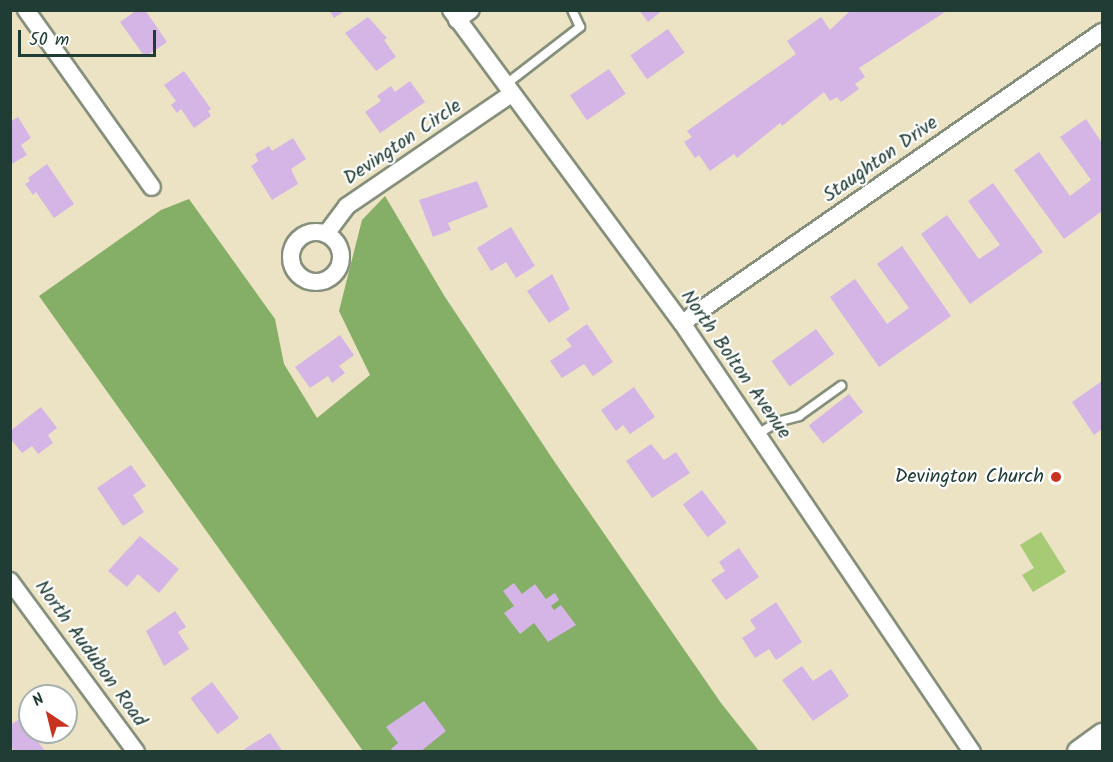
<!DOCTYPE html>
<style>
body{margin:0}
#map{position:relative;width:1113px;height:762px;overflow:hidden;background:#ebe3c3;font-family:Kalam,sans-serif}
div>[style]{position:absolute}
.green>*{inset:0;background:#a7ca74}
.forest>*{inset:0;background:#85ae66}
.building>*{inset:0;background:#d4b5e5;transform-origin:0 0}
.roads{filter:drop-shadow(2px 0 #85907c) drop-shadow(-2px 0 #85907c) drop-shadow(0 2px #85907c) drop-shadow(0 -2px #85907c)}
.lane>*{height:8px;margin:-4px;padding:0 4px;transform-origin:4px;border-radius:4px;background:#fff}
.street>*{height:16px;margin:-8px;padding:0 8px;transform-origin:8px;border-radius:8px;background:#fff}
.street>.ring{margin:-8px;padding:0;box-sizing:content-box;background:none;border:16px solid #fff;border-radius:50%}
.secondary>*{height:22px;margin:-11px;padding:0 11px;transform-origin:11px;border-radius:11px;background:#fff}
.dots>*{width:16px;height:16px;translate:-50% -50%;box-sizing:border-box;border:3px solid #fff;border-radius:50%}
span{translate:-50% -50%;white-space:nowrap;text-align:center;line-height:1.15;-webkit-text-stroke:4.5px #fff;paint-order:stroke}
.street-label{font-size:20px;color:#1f3d34}
.poi-label{font-size:20px;color:#1f3d34}
.right{translate:-100% -50%;text-align:right}
.frame{position:absolute;inset:0;border:12px solid #1f3d34;pointer-events:none}
.north{position:absolute;left:18px;top:684px;width:60px;height:60px;box-sizing:border-box;background:#fff;border:2px solid #a5b1ae;border-radius:50%;rotate:325deg;font-size:16px;font-weight:700;line-height:24px;text-align:center;color:#1f3d34}
.north::after{content:'';display:block;margin:auto;width:21px;height:27px;background:#c8321e;clip-path:polygon(50% 0,100% 100%,50% 72%,0 100%)}
.scale{position:absolute;left:18px;top:30px;width:138px;height:27px;box-sizing:border-box;border:3px solid #1f3d34;border-top:0;padding-left:8px;font-size:18px;line-height:21px;white-space:nowrap;color:#1f3d34;-webkit-text-stroke:4px #fff;paint-order:stroke}
</style>
<div id="map">
<div class="green">
<div style="clip-path:polygon(1041px 532px,1066px 572px,1033px 592px,1022px 575px,1034px 568px,1020px 545px)"></div>
</div>
<div class="forest">
<div style="clip-path:polygon(385px 196px,445px 297px,556px 464px,721px 703px,759px 751px,363px 751px,39px 296px,161px 210px,189px 199px,275px 319px,284px 364px,317px 418px,370px 375px,339px 311px,362px 220px)"></div>
</div>
<div class="building">
<div style="clip-path:polygon(137px 10px,145px 10px,167px 42px,145px 57px,120px 22px)"></div>
<div style="clip-path:polygon(329px 10px,346px 10px,334px 18px)"></div>
<div style="clip-path:polygon(639px 10px,663px 10px,648px 22px)"></div>
<div style="clip-path:polygon(851px 10px,948px 10px,859px 68px,865px 77px,855px 84px,859px 89px,841px 102px,837px 97px,830px 101px,824px 92px,782px 126px,780px 123px,737px 158px,734px 154px,710px 171px,699px 155px,695px 158px,684px 142px,692px 137px,687px 131px,796px 54px,787px 41px,821px 17px,830px 30px)"></div>
<div style="clip-path:polygon(368px 17px,387px 38px,384px 40px,396px 57px,376px 71px,345px 33px)"></div>
<div style="left:668px;top:29px;width:29px;height:46px;rotate:55deg"></div>
<div style="left:609px;top:69px;width:30px;height:47px;rotate:56deg"></div>
<div style="clip-path:polygon(184px 71px,211px 109px,208px 111px,211px 116px,194px 128px,181px 109px,177px 113px,171px 105px,176px 101px,164px 85px)"></div>
<div style="clip-path:polygon(410px 81px,425px 102px,380px 133px,365px 112px,381px 101px,377px 96px,391px 86px,395px 92px)"></div>
<div style="clip-path:polygon(18px 117px,31px 138px,21px 145px,27px 155px,10px 165px,10px 122px)"></div>
<div style="clip-path:polygon(1086px 119px,1102px 143px,1102px 211px,1064px 239px,1014px 170px,1039px 152px,1070px 196px,1091px 180px,1060px 137px)"></div>
<div style="clip-path:polygon(293px 138px,306px 159px,291px 169px,298px 184px,272px 200px,251px 166px,258px 161px,255px 154px,269px 146px,272px 151px)"></div>
<div style="clip-path:polygon(47px 164px,74px 204px,54px 218px,36px 192px,33px 195px,25px 184px,30px 181px,28px 178px)"></div>
<div style="clip-path:polygon(477px 181px,488px 207px,448px 223px,451px 230px,433px 237px,419px 200px)"></div>
<div style="clip-path:polygon(993px 183px,1043px 252px,970px 304px,921px 234px,947px 215px,979px 259px,1000px 245px,968px 201px)"></div>
<div style="clip-path:polygon(511px 227px,535px 266px,516px 278px,506px 262px,491px 271px,477px 248px)"></div>
<div style="clip-path:polygon(902px 246px,951px 316px,879px 367px,830px 297px,855px 279px,887px 324px,909px 308px,877px 264px)"></div>
<div style="clip-path:polygon(552px 274px,570px 309px,549px 323px,527px 291px)"></div>
<div style="clip-path:polygon(587px 324px,613px 362px,593px 376px,584px 364px,562px 378px,550px 361px,572px 346px,566px 339px)"></div>
<div style="left:816px;top:329px;width:31px;height:55px;rotate:54deg"></div>
<div style="clip-path:polygon(340px 335px,354px 355px,339px 366px,345px 373px,332px 383px,328px 376px,310px 388px,295px 367px)"></div>
<div style="clip-path:polygon(1102px 381px,1102px 429px,1094px 435px,1072px 402px)"></div>
<div style="clip-path:polygon(634px 387px,655px 417px,630px 434px,623px 425px,616px 431px,601px 410px)"></div>
<div style="left:849px;top:394px;width:23px;height:51px;rotate:52deg"></div>
<div style="clip-path:polygon(41px 407px,57px 428px,48px 435px,53px 443px,38px 454px,32px 446px,22px 453px,10px 438px,10px 431px)"></div>
<div style="clip-path:polygon(651px 444px,664px 460px,676px 452px,690px 473px,652px 498px,626px 461px)"></div>
<div style="clip-path:polygon(131px 465px,146px 486px,133px 495px,144px 512px,123px 526px,97px 488px)"></div>
<div style="left:702px;top:490px;width:41px;height:24px;rotate:53deg"></div>
<div style="clip-path:polygon(140px 536px,179px 569px,159px 593px,138px 574px,127px 587px,108px 571px)"></div>
<div style="clip-path:polygon(739px 548px,759px 577px,726px 600px,711px 580px,725px 571px,719px 562px)"></div>
<div style="clip-path:polygon(514px 583px,522px 594px,535px 584px,546px 599px,555px 593px,559px 600px,551px 606px,554px 610px,561px 605px,576px 625px,548px 642px,534px 623px,520px 634px,504px 613px,514px 606px,503px 591px)"></div>
<div style="clip-path:polygon(776px 602px,802px 642px,776px 660px,769px 649px,755px 658px,742px 638px,756px 629px,750px 620px)"></div>
<div style="clip-path:polygon(175px 611px,186px 627px,178px 632px,189px 649px,164px 666px,146px 631px)"></div>
<div style="clip-path:polygon(802px 666px,813px 681px,831px 669px,849px 696px,813px 721px,782px 680px)"></div>
<div style="left:212px;top:682px;width:45px;height:27px;rotate:53deg"></div>
<div style="clip-path:polygon(424px 701px,446px 731px,420px 752px,393px 752px,391px 749px,398px 743px,386px 727px)"></div>
<div style="clip-path:polygon(23px 717px,30px 732px,46px 752px,15px 752px,10px 745px,10px 725px)"></div>
<div style="clip-path:polygon(270px 733px,283px 752px,240px 752px)"></div>
</div>
<div class="roads">
<div class="lane">
<div style="left:505px;top:85px;width:95px;rotate:-37.7deg"></div>
<div style="left:580px;top:27px;width:19px;rotate:-115deg"></div>
<div style="left:758px;top:434px;width:22px;rotate:-32deg"></div>
<div style="left:777px;top:422px;width:23px;rotate:-15deg"></div>
<div style="left:799px;top:416px;width:52px;rotate:-35.5deg"></div>
</div>
<div class="street">
<div style="left:26px;top:10px;width:217px;rotate:54.6deg"></div>
<div style="left:451px;top:10px;width:389px;rotate:53.6deg"></div>
<div style="left:682px;top:323px;width:518px;rotate:55.94deg"></div>
<div style="left:457px;top:20px;width:17px;rotate:-36deg"></div>
<div class="ring" style="left:291px;top:232px;width:34px;height:34px"></div>
<div style="left:326px;top:234px;width:35px;rotate:-53deg"></div>
<div style="left:347px;top:206px;width:199px;rotate:-34.3deg"></div>
<div style="left:682px;top:323px;width:511px;rotate:-34.72deg"></div>
<div style="left:10px;top:581px;width:212px;rotate:53.6deg"></div>
</div>
<div class="secondary">
<div style="left:1079px;top:752px;width:29px;rotate:-36deg"></div>
</div>
</div>
<div class="dots">
<div style="left:1056px;top:477px;background:#c8321e"></div>
</div>
<div class="street-label">
<span style="left:403px;top:143px;rotate:-34deg">Devington Circle</span>
<span style="left:881px;top:160px;rotate:-35deg">Staughton Drive</span>
<span style="left:735px;top:365px;rotate:55deg">North Bolton Avenue</span>
<span style="left:90px;top:654px;rotate:54deg">North Audubon Road</span>
</div>
<div class="poi-label">
<span class="right" style="left:1044px;top:477px">Devington Church</span>
</div>
<div class="frame"></div>
<div class="north">N</div>
<div class="scale">50 m</div>
</div>
